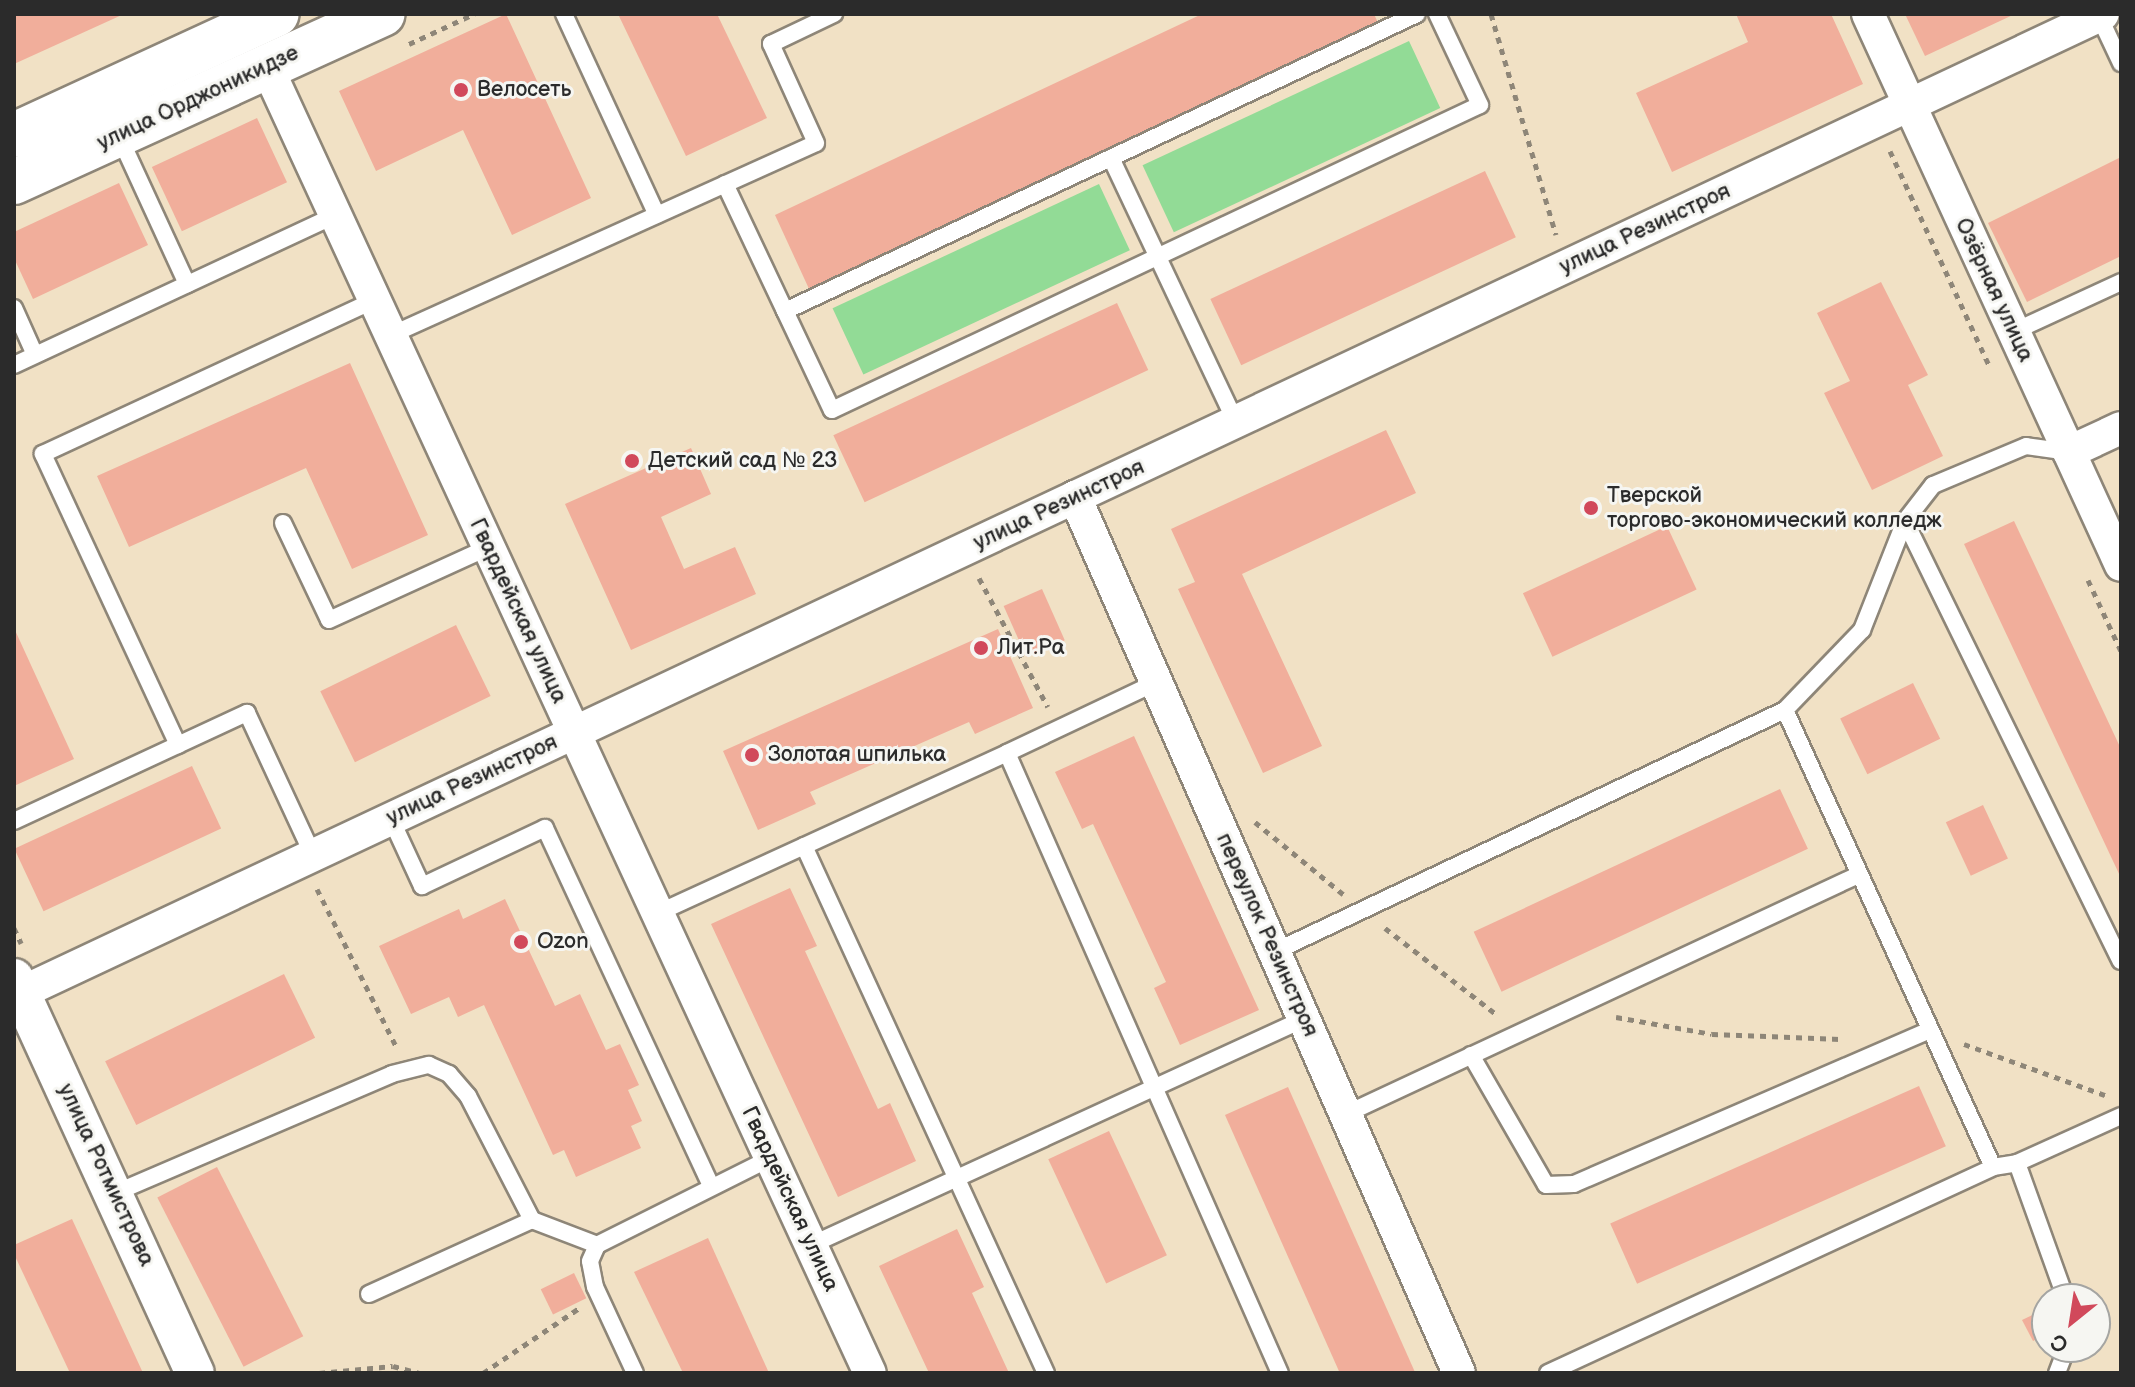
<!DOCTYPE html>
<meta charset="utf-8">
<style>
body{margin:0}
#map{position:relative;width:2135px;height:1387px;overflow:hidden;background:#f1e1c5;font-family:"Balsamiq Sans",sans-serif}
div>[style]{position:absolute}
.green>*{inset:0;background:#92db96;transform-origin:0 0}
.building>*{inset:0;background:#f1ae9b;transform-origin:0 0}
.path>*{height:5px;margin-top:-2.5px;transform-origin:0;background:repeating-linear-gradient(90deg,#8e8678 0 6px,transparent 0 12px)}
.roads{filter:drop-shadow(2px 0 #8e8678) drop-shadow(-2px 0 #8e8678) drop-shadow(0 2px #8e8678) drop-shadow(0 -2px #8e8678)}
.service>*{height:16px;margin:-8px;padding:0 8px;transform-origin:8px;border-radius:8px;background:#fff}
.minor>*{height:32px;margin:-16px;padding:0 16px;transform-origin:16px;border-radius:16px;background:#fff}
.tertiary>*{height:38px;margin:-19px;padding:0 19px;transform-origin:19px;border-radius:19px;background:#fff}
.primary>*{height:44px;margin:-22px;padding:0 22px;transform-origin:22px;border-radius:22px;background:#fff}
.dots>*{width:22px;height:22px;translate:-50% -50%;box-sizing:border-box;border:4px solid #f6f6f2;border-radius:50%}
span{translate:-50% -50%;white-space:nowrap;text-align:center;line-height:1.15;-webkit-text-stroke:6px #f6f6f2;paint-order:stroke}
.poi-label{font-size:22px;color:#2b2b2b}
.left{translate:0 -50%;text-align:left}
.street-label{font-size:22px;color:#2b2b2b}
.frame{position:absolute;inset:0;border:16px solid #2b2b2b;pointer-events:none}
.north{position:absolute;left:2031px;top:1283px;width:80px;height:80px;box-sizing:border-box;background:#f6f6f2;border:2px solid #a5a5a2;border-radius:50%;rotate:210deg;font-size:22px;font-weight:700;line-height:32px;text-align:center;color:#2b2b2b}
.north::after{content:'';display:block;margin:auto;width:28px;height:36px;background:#d1495b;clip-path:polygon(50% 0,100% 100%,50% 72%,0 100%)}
</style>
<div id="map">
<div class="green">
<div style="left:1409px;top:41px;width:74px;height:294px;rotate:65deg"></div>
<div style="left:1099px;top:184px;width:73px;height:294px;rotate:65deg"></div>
</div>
<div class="building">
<div style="clip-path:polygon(14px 14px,124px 14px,14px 64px)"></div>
<div style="clip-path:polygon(506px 14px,591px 198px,512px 235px,463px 130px,376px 171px,339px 91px)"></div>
<div style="clip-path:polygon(618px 14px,717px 14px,767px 118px,686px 156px)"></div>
<div style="clip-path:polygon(1202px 14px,1374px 14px,1378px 23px,810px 291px,775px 215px)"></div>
<div style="clip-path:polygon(1736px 14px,1831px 14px,1863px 84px,1672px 172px,1636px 93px,1748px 42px)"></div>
<div style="clip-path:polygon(1905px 14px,2015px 14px,1925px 56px)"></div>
<div style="left:257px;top:118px;width:71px;height:116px;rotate:65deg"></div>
<div style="clip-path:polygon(2121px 157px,2121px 256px,2027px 302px,1988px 223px)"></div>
<div style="left:1485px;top:171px;width:73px;height:303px;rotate:65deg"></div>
<div style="clip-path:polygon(119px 183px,148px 245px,33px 299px,14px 258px,14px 232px)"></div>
<div style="clip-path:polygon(1881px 282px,1928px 375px,1908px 385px,1943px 456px,1872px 490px,1824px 393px,1850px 381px,1817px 313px)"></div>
<div style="left:1117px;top:303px;width:74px;height:313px;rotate:65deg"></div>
<div style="clip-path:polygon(350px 363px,428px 535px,352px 569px,306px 468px,129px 547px,97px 476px)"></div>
<div style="clip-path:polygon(1386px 430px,1416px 493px,1242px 574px,1322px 746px,1263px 773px,1178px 589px,1195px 582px,1171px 529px)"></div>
<div style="clip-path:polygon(691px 448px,711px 494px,661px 517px,684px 569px,735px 547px,756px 594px,631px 650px,565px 504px)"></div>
<div style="clip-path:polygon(2014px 521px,2121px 749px,2121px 878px,1964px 544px)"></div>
<div style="left:1667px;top:526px;width:70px;height:159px;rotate:65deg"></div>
<div style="left:1042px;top:589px;width:56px;height:42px;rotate:66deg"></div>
<div style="left:456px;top:625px;width:79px;height:151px;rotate:64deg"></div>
<div style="clip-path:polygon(14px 628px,74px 759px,14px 786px)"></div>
<div style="clip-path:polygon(998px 629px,1033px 708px,975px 734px,969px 722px,810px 792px,816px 804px,758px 830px,723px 751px)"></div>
<div style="left:1913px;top:683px;width:62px;height:81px;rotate:64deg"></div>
<div style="clip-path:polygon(1134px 736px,1259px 1010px,1180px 1045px,1154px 988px,1166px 982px,1093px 824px,1082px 829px,1055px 772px)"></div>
<div style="left:192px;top:766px;width:69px;height:196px;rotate:65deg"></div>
<div style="left:1780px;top:789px;width:66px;height:338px;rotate:65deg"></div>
<div style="left:1983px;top:805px;width:59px;height:41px;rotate:65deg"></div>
<div style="clip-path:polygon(790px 888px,817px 946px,805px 951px,878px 1109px,890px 1103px,916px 1161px,838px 1197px,711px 924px)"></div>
<div style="clip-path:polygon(505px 899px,555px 1006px,580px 994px,606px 1050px,620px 1044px,639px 1085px,628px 1090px,642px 1121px,631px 1126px,641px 1148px,576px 1177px,564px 1150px,553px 1155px,484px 1005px,458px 1017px,449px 997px,411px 1014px,379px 946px,459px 909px,463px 919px)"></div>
<div style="left:284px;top:974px;width:71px;height:199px;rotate:64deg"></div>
<div style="left:1919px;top:1086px;width:66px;height:338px;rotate:66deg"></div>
<div style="left:1288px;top:1087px;width:312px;height:69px;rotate:66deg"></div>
<div style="left:1109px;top:1131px;width:137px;height:67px;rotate:65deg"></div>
<div style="left:217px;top:1167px;width:190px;height:67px;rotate:63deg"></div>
<div style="clip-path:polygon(72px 1219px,143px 1373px,70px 1373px,14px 1254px,14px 1245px)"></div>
<div style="clip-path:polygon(957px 1229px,984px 1287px,972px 1293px,1009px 1373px,929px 1373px,879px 1266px)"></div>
<div style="clip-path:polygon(708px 1238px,769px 1373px,683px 1373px,634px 1272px)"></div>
<div style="left:574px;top:1273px;width:28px;height:37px;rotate:64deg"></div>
<div style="clip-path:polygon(2047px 1308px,2047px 1334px,2033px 1341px,2022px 1320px)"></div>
</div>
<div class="path">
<div style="left:1491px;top:14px;width:230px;rotate:73.6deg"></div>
<div style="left:409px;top:44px;width:72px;rotate:-24.8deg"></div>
<div style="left:1890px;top:151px;width:238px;rotate:65.2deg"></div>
<div style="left:979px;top:578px;width:146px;rotate:61.9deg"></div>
<div style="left:2088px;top:580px;width:78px;rotate:65.1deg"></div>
<div style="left:1255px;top:822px;width:114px;rotate:39.3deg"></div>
<div style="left:317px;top:889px;width:178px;rotate:63.3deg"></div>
<div style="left:14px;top:928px;width:17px;rotate:65deg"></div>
<div style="left:1385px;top:928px;width:142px;rotate:37.8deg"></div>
<div style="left:1616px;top:1017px;width:97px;rotate:10deg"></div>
<div style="left:1712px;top:1034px;width:128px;rotate:2.2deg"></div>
<div style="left:1964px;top:1044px;width:150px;rotate:19.9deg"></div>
<div style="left:319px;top:1373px;width:74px;rotate:-5.4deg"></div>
<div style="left:393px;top:1366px;width:27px;rotate:15deg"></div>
<div style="left:483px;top:1373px;width:115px;rotate:-34deg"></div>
</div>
<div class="roads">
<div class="service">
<div style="left:564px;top:14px;width:221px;rotate:65.2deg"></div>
<div style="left:2099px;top:16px;width:52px;rotate:64.9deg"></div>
<div style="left:119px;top:136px;width:163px;rotate:65.3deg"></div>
<div style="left:1111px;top:158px;width:292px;rotate:64.7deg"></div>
<div style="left:725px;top:184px;width:250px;rotate:64.7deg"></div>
<div style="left:832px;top:410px;width:716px;rotate:-25.21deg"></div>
<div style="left:1480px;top:105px;width:101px;rotate:-115.3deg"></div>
<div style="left:14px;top:308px;width:51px;rotate:65.9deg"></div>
<div style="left:785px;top:311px;width:698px;rotate:-25.17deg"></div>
<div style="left:2013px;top:332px;width:119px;rotate:-24.8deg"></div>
<div style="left:391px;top:335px;width:466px;rotate:-24.3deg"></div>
<div style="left:816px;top:143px;width:109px;rotate:-114.4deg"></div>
<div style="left:771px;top:44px;width:70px;rotate:-25.5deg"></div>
<div style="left:14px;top:365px;width:355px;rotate:-25deg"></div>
<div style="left:2069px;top:452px;width:43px;rotate:-172.1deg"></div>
<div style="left:2026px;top:446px;width:101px;rotate:157.2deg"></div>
<div style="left:1933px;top:485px;width:46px;rotate:127.9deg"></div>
<div style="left:1905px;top:521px;width:490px;rotate:63.9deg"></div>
<div style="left:283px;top:523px;width:107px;rotate:64.6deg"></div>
<div style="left:329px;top:620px;width:176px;rotate:-24.5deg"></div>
<div style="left:1157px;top:682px;width:166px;rotate:154.7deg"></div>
<div style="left:1007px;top:753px;width:677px;rotate:66.24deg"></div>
<div style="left:1785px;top:710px;width:111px;rotate:-46.1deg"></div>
<div style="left:1862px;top:630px;width:117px;rotate:-68.5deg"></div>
<div style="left:178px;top:745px;width:321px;rotate:-114.9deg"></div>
<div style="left:43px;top:454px;width:366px;rotate:-24.9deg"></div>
<div style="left:391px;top:819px;width:74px;rotate:65.2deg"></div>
<div style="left:422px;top:886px;width:136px;rotate:-25.2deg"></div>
<div style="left:545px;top:828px;width:395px;rotate:65.1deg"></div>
<div style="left:14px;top:821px;width:257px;rotate:-24.9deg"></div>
<div style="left:247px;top:713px;width:157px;rotate:65.1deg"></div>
<div style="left:804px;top:846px;width:580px;rotate:65.34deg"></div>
<div style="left:658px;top:913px;width:384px;rotate:-24.6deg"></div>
<div style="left:1274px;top:952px;width:565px;rotate:-25.34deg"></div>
<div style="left:1785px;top:710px;width:502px;rotate:65.53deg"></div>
<div style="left:1471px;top:1055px;width:150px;rotate:60deg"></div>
<div style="left:1546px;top:1185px;width:28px;rotate:-2deg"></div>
<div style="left:1574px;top:1184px;width:385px;rotate:-23.4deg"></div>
<div style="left:1346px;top:1114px;width:563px;rotate:-25.02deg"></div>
<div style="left:2017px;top:1163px;width:114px;rotate:-24.3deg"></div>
<div style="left:115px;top:1193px;width:301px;rotate:-23.2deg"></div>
<div style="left:392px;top:1074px;width:38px;rotate:-14deg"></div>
<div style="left:429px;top:1065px;width:22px;rotate:24deg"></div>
<div style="left:449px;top:1074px;width:29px;rotate:49deg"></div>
<div style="left:468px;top:1096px;width:140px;rotate:62.7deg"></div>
<div style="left:811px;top:1245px;width:542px;rotate:-24.63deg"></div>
<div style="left:369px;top:1294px;width:179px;rotate:-24.4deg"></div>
<div style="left:532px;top:1220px;width:70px;rotate:21deg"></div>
<div style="left:635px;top:1373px;width:95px;rotate:-114.9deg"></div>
<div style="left:595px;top:1287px;width:26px;rotate:-101deg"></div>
<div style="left:590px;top:1261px;width:17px;rotate:-66deg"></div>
<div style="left:597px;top:1245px;width:195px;rotate:-26.6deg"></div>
<div style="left:1548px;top:1373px;width:490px;rotate:-24.8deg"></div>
<div style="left:1993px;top:1167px;width:24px;rotate:-9deg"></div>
<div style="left:2017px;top:1163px;width:145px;rotate:70.2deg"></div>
<div style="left:2057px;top:1373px;width:28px;rotate:-69deg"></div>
</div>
<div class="minor">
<div style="left:1868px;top:14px;width:606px;rotate:65.34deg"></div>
<div style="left:267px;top:67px;width:1438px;rotate:65.22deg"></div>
<div style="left:2069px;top:452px;width:57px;rotate:-24.8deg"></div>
<div style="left:1075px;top:497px;width:956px;rotate:66.33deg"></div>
<div style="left:14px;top:996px;width:2308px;rotate:-25.18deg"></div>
</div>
<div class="tertiary">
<div style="left:14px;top:978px;width:434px;rotate:65.4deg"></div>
</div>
<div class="primary">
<div style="left:14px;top:135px;width:289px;rotate:-24.7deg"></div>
<div style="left:14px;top:182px;width:405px;rotate:-24.5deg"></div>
</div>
</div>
<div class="dots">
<div style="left:461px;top:90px;background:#d1495b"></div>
<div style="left:632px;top:461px;background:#d1495b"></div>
<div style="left:1591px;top:508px;background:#d1495b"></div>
<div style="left:981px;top:648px;background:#d1495b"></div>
<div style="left:752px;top:755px;background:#d1495b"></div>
<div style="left:521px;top:942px;background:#d1495b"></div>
</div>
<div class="poi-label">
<span class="left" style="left:477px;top:90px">Велосеть</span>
<span class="left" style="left:648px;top:461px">Детский сад № 23</span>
<span class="left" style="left:1607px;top:508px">Тверской<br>торгово-экономический колледж</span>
<span class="left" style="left:997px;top:648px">Лит.Ра</span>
<span class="left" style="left:768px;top:755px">Золотая шпилька</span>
<span class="left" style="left:537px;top:942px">Ozon</span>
</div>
<div class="street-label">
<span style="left:198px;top:98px;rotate:-25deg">улица Орджоникидзе</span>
<span style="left:1645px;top:229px;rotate:-25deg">улица Резинстроя</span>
<span style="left:1994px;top:290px;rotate:65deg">Озёрная улица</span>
<span style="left:1059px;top:505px;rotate:-25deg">улица Резинстроя</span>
<span style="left:518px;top:611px;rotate:65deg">Гвардейская улица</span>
<span style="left:472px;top:780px;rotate:-25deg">улица Резинстроя</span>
<span style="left:1267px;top:935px;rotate:66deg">переулок Резинстроя</span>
<span style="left:106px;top:1175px;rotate:65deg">улица Ротмистрова</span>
<span style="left:790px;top:1199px;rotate:65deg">Гвардейская улица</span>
</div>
<div class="frame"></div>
<div class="north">С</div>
</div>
